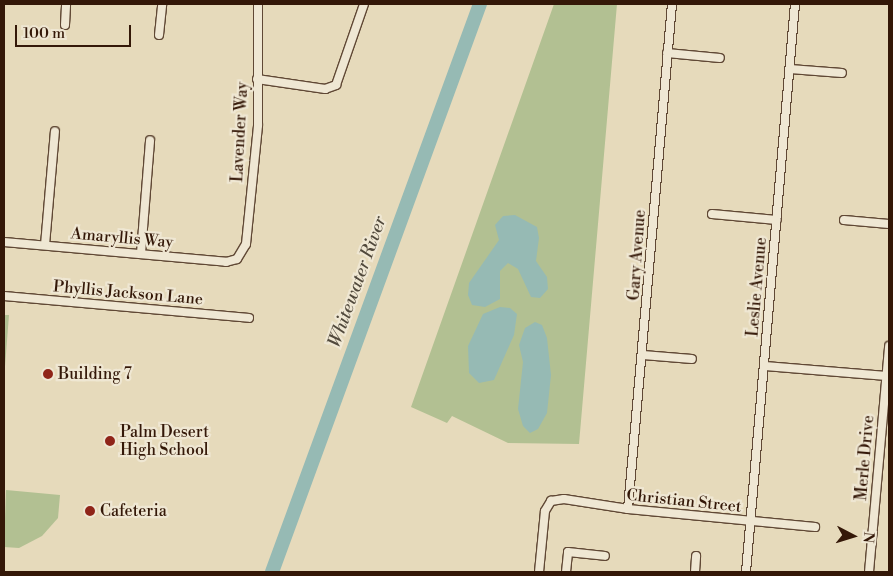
<!DOCTYPE html>
<style>
body{margin:0}
#map{position:relative;width:893px;height:576px;overflow:hidden;background:#e6dabb;font-family:"Libre Bodoni",serif}
div>[style]{position:absolute}
.green>*{inset:0;background:#b2c092}
.water>*{inset:0;background:#96bab4}
.river>*{height:14px;margin:-7px;padding:0 7px;transform-origin:7px;border-radius:7px;background:#96bab4}
.roads{filter:drop-shadow(1px 0 #604835) drop-shadow(-1px 0 #604835) drop-shadow(0 1px #604835) drop-shadow(0 -1px #604835)}
.minor>*{height:8px;margin:-4px;padding:0 4px;transform-origin:4px;border-radius:4px;background:#efe7d3}
.dots>*{width:14px;height:14px;translate:-50% -50%;box-sizing:border-box;border:2px solid #efe7d3;border-radius:50%}
span{translate:-50% -50%;white-space:nowrap;text-align:center;line-height:1.15;-webkit-text-stroke:4.5px #efe7d3;paint-order:stroke}
.street-label{font-size:16px;color:#341808}
.poi-label{font-size:16px;color:#341808}
.left{translate:0 -50%;text-align:left}
.water-label{font-size:18px;color:#51493c;font-style:italic}
.frame{position:absolute;inset:0;border:5px solid #341808;pointer-events:none}
.north{position:absolute;left:828px;top:511px;width:50px;height:50px;-webkit-text-stroke:4px #efe7d3;paint-order:stroke;rotate:95deg;font-size:14px;font-weight:700;line-height:20px;text-align:center;color:#341808}
.north::after{content:'';display:block;margin:auto;width:18px;height:22px;background:#341808;clip-path:polygon(50% 0,100% 100%,50% 72%,0 100%)}
.scale{position:absolute;left:15px;top:25px;width:116px;height:22px;box-sizing:border-box;border:2px solid #341808;border-top:0;padding-left:6px;font-size:15px;line-height:18px;white-space:nowrap;color:#341808;-webkit-text-stroke:4px #efe7d3;paint-order:stroke}
</style>
<div id="map">
<div class="green">
<div style="clip-path:polygon(554px 4px,617px 4px,579px 444px,508px 443px,452px 416px,447px 423px,411px 407px)"></div>
<div style="clip-path:polygon(4px 315px,9px 315px,4px 379px)"></div>
<div style="clip-path:polygon(6px 490px,60px 495px,58px 518px,42px 536px,19px 548px,4px 547px)"></div>
</div>
<div class="water">
<div style="clip-path:polygon(515px 215px,537px 227px,539px 238px,536px 261px,547px 277px,548px 289px,540px 298px,531px 297px,518px 269px,508px 263px,500px 271px,500px 299px,485px 307px,472px 305px,468px 295px,469px 283px,499px 240px,495px 225px,503px 216px)"></div>
<div style="clip-path:polygon(500px 307px,510px 308px,517px 314px,514px 335px,494px 380px,479px 383px,469px 373px,468px 346px,483px 314px)"></div>
<div style="clip-path:polygon(535px 322px,542px 325px,547px 338px,551px 375px,547px 413px,538px 429px,530px 433px,523px 426px,518px 409px,523px 362px,519px 345px,525px 328px)"></div>
</div>
<div class="river">
<div style="left:272px;top:572px;width:605px;rotate:-69.89deg"></div>
</div>
<div class="roads">
<div class="minor">
<div style="left:65px;top:25px;width:21px;rotate:-87deg"></div>
<div style="left:159px;top:35px;width:31px;rotate:-84deg"></div>
<div style="left:667px;top:53px;width:53px;rotate:5.4deg"></div>
<div style="left:790px;top:69px;width:52px;rotate:4.4deg"></div>
<div style="left:257px;top:79px;width:69px;rotate:8.4deg"></div>
<div style="left:325px;top:89px;width:12px;rotate:-20deg"></div>
<div style="left:336px;top:85px;width:86px;rotate:-70.9deg"></div>
<div style="left:712px;top:214px;width:65px;rotate:5.3deg"></div>
<div style="left:844px;top:220px;width:45px;rotate:5.1deg"></div>
<div style="left:4px;top:242px;width:223px;rotate:5.1deg"></div>
<div style="left:226px;top:262px;width:11px;rotate:-15deg"></div>
<div style="left:237px;top:259px;width:17px;rotate:-59deg"></div>
<div style="left:246px;top:244px;width:120px;rotate:-84.2deg"></div>
<div style="left:258px;top:125px;width:121px;rotate:-90deg"></div>
<div style="left:45px;top:245px;width:114px;rotate:-85deg"></div>
<div style="left:141px;top:253px;width:113px;rotate:-85.4deg"></div>
<div style="left:4px;top:296px;width:246px;rotate:5.1deg"></div>
<div style="left:643px;top:355px;width:49px;rotate:4.7deg"></div>
<div style="left:765px;top:366px;width:122px;rotate:4.7deg"></div>
<div style="left:628px;top:509px;width:507px;rotate:-85.02deg"></div>
<div style="left:539px;top:572px;width:61px;rotate:-84.4deg"></div>
<div style="left:545px;top:511px;width:12px;rotate:-59deg"></div>
<div style="left:551px;top:501px;width:13px;rotate:-9deg"></div>
<div style="left:564px;top:499px;width:65px;rotate:8.9deg"></div>
<div style="left:628px;top:509px;width:188px;rotate:5.5deg"></div>
<div style="left:566px;top:572px;width:20px;rotate:-84deg"></div>
<div style="left:568px;top:552px;width:37px;rotate:6deg"></div>
<div style="left:695px;top:572px;width:16px;rotate:-86deg"></div>
<div style="left:746px;top:572px;width:570px;rotate:-85.07deg"></div>
<div style="left:869px;top:572px;width:227px;rotate:-84.9deg"></div>
</div>
</div>
<div class="dots">
<div style="left:48px;top:374px;background:#8f2418"></div>
<div style="left:110px;top:441px;background:#8f2418"></div>
<div style="left:90px;top:511px;background:#8f2418"></div>
</div>
<div class="street-label">
<span style="left:240px;top:132px;rotate:-87deg">Lavender Way</span>
<span style="left:122px;top:238px;rotate:5deg">Amaryllis Way</span>
<span style="left:637px;top:255px;rotate:-86deg">Gary Avenue</span>
<span style="left:757px;top:287px;rotate:-85deg">Leslie Avenue</span>
<span style="left:128px;top:293px;rotate:5deg">Phyllis Jackson Lane</span>
<span style="left:865px;top:458px;rotate:-85deg">Merle Drive</span>
<span style="left:684px;top:501px;rotate:6deg">Christian Street</span>
</div>
<div class="poi-label">
<span class="left" style="left:58px;top:374px">Building 7</span>
<span class="left" style="left:120px;top:441px">Palm Desert<br>High School</span>
<span class="left" style="left:100px;top:511px">Cafeteria</span>
</div>
<div class="water-label">
<span style="left:358px;top:282px;rotate:-70deg">Whitewater River</span>
</div>
<div class="frame"></div>
<div class="north">N</div>
<div class="scale">100 m</div>
</div>
